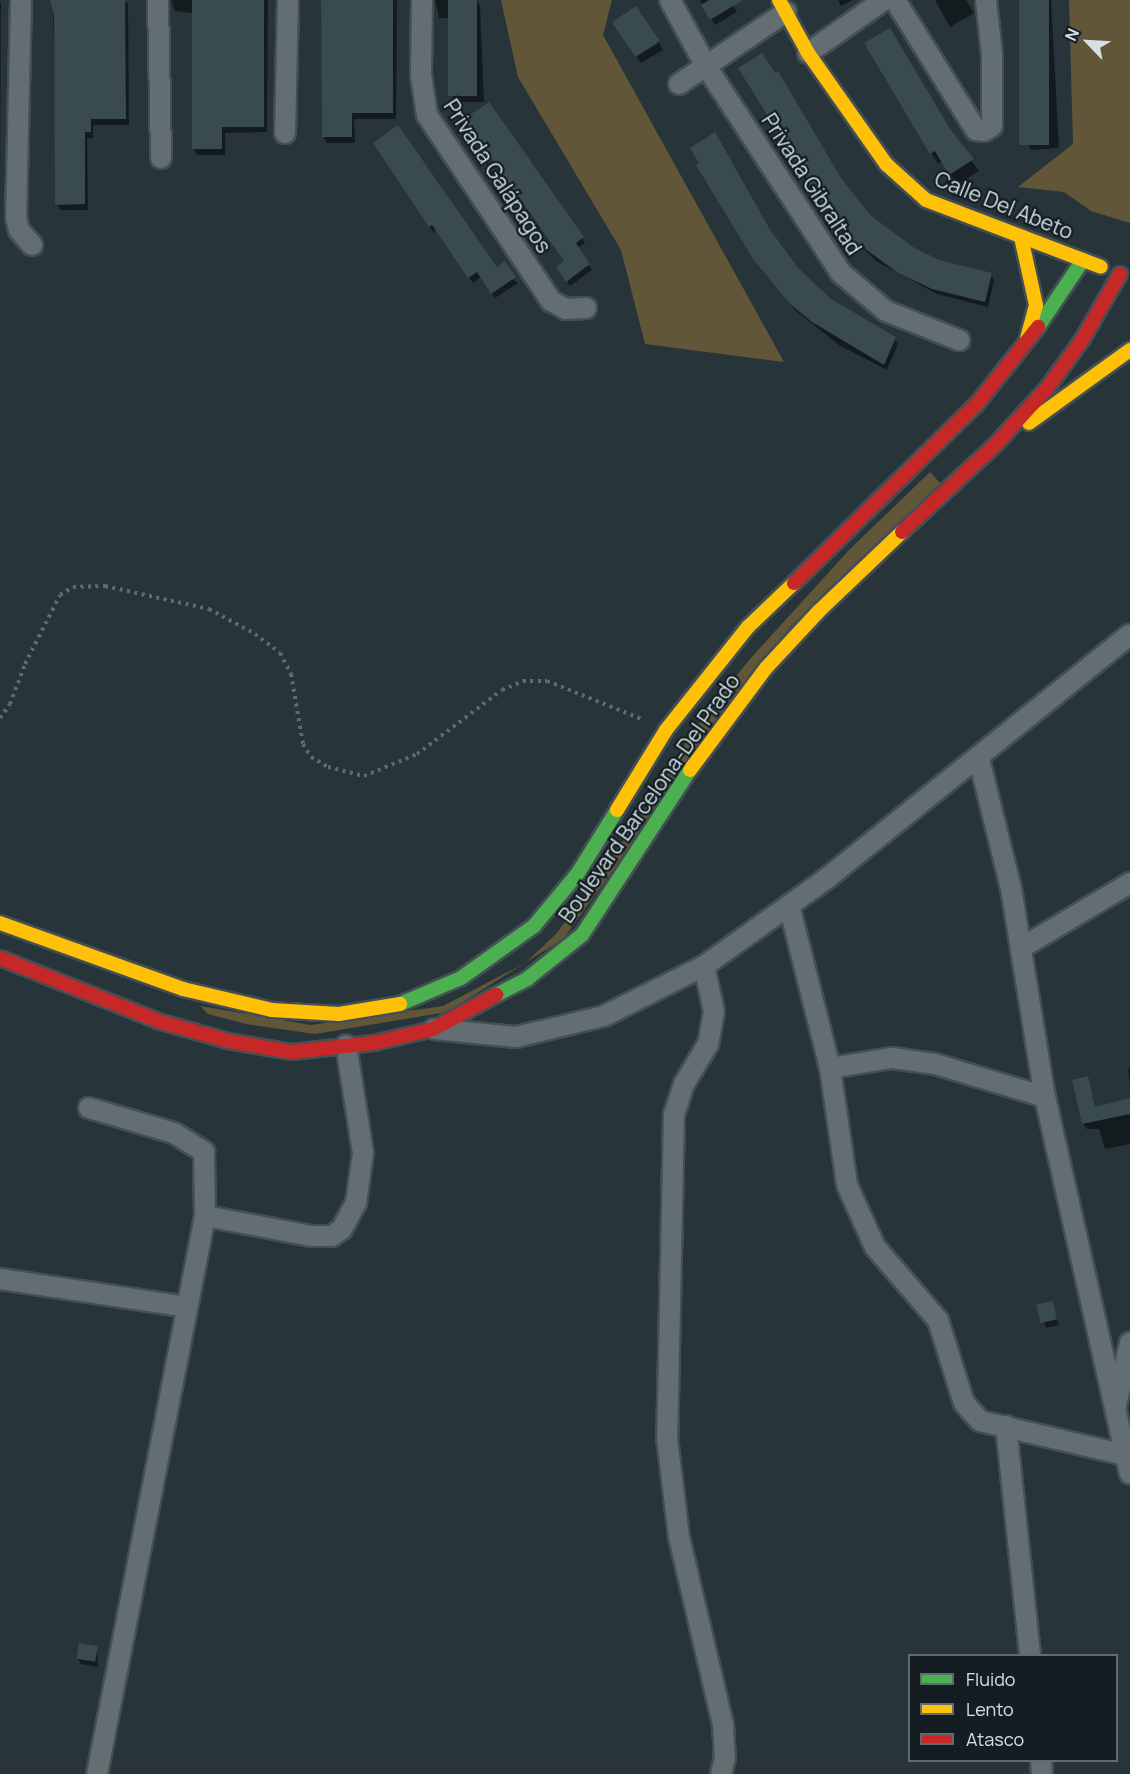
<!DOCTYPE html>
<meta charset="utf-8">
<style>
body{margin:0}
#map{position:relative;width:1130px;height:1774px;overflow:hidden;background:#273439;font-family:Manrope,sans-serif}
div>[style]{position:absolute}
.green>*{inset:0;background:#615738}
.shadow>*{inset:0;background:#0007;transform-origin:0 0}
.building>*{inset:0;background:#394b51;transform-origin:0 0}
.path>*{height:4px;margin-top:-2px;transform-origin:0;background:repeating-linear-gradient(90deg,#616b6f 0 3px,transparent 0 7.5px)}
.roads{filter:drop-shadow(2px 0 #434f54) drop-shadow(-2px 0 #434f54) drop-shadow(0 2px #434f54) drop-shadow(0 -2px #434f54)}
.street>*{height:20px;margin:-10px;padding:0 10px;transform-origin:10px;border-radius:10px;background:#636e72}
.fast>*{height:14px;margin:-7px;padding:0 7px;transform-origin:7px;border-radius:7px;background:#4caf50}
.slow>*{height:14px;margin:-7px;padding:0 7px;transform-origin:7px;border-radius:7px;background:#ffc107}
.jam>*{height:14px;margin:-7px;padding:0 7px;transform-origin:7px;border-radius:7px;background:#c62828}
span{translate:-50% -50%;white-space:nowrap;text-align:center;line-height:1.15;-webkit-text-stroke:4.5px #131d22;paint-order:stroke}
.street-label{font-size:21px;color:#d3e1e7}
.legend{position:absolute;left:908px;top:1654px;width:210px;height:108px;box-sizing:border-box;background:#131d22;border:2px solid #606b71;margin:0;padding:8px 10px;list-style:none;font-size:18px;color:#d3e1e7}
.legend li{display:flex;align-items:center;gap:12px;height:30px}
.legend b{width:30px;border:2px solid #606b71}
.north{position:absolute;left:1058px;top:12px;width:60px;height:60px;-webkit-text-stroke:4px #131d22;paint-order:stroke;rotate:295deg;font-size:16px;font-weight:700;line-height:24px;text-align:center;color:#d3e1e7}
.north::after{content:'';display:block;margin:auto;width:21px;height:27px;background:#d3e1e7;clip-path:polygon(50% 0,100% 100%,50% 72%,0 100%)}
</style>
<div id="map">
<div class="green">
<div style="clip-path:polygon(501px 0,612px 0,603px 35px,784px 362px,645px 344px,621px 250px,518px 77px)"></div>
<div style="clip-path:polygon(1069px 0,1130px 0,1130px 223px,1091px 211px,1064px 192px,1018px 187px,1073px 144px)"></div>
<div style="clip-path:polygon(930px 472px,941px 484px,789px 628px,563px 939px,447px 1012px,315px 1034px,246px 1024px,208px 1014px,200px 1006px,311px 1025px,443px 1006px,525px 963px,556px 934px,581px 901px,662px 784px,690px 735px,749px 660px,850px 549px)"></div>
</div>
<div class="shadow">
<div style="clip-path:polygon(53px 0,128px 3px,129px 125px,93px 125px,93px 138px,87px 138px,88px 210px,60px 210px,57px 204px)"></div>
<div style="clip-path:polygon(171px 0,268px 0,267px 132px,225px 133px,225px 155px,197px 155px,194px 149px,192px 13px,175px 11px)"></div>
<div style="clip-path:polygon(321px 0,397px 0,396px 119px,354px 119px,355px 143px,327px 143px,323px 136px)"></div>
<div style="clip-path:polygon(435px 0,477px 0,480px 6px,484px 102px,456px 102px,452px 96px,451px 18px,439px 18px)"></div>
<div style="clip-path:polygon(700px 0,730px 0,737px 12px,715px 25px)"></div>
<div style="clip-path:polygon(838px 0,853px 0,841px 6px)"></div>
<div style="clip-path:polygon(935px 0,966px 0,974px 13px,950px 27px)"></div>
<div style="clip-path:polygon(1021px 0,1051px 0,1059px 148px,1031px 150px,1028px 144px)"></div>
<div style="clip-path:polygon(0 2px,1px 4px,0 197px)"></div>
<div style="left:659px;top:43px;width:8px;height:26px;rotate:60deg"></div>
<div style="clip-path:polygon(866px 44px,949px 130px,979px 171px,957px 185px,943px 161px,938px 164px)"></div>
<div style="clip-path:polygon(740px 68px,869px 217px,912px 249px,939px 261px,991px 274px,994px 280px,988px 307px,937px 294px,876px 261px,837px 223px)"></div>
<div style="clip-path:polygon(466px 119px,582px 238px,585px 243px,578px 248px,592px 270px,570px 286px,558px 267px,565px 262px)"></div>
<div style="clip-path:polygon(378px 148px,497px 269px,518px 283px,495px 298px,481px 277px,473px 283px,436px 230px,433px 232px)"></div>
<div style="clip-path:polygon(768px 230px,797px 269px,830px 300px,895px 339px,898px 344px,887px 370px,839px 345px,795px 310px,758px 265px)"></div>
<div style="clip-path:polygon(1128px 1068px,1130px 1068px,1130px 1086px)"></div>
<div style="clip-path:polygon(1087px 1078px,1096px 1109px,1130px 1100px,1130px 1144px,1105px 1149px,1099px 1129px,1087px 1129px,1083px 1124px)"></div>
<div style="clip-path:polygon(1052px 1302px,1059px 1325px,1046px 1328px,1038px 1305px)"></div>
<div style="clip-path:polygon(97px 1648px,98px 1667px,81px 1664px,78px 1659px)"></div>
</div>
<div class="building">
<div style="clip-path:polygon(50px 0,125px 0,126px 119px,91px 119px,91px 132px,85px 132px,85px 204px,55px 205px,54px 15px)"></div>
<div style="clip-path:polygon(192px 0,264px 0,264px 127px,222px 127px,222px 149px,192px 149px)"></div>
<div style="clip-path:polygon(321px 0,393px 0,393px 113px,352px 113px,352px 137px,322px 137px)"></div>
<div style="left:448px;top:0;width:29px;height:96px"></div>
<div style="clip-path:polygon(709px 0,743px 0,710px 20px,701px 5px)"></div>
<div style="left:1019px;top:0;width:30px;height:145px"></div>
<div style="left:636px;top:6px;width:42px;height:29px;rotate:56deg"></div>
<div style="clip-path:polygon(890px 28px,950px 129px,974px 159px,949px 175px,935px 151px,930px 154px,864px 43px)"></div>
<div style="clip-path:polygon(762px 53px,775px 73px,778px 71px,841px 178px,870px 215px,913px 247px,939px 260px,992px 273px,985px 302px,932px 289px,898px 273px,849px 237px,819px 198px,738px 68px)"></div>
<div style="clip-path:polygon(489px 102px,584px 237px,576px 243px,590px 264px,566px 282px,556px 267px,564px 261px,464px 119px)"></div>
<div style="clip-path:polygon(398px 125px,497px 267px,505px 261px,516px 277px,491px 294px,477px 272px,468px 278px,432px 225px,429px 227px,373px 143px)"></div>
<div style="clip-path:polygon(715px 132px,769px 228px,798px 268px,831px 299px,896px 337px,884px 365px,812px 322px,790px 304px,753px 259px,696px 165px,699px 163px,690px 148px)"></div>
<div style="clip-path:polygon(1088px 1076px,1095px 1107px,1130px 1098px,1130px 1114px,1082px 1124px,1072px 1080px)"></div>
<div style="left:1053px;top:1301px;width:19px;height:17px;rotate:78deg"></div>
<div style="left:79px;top:1643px;width:19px;height:16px;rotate:9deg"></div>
</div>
<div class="path">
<div style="left:0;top:718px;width:17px;rotate:-54deg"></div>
<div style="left:10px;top:704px;width:43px;rotate:-69.4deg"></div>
<div style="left:25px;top:664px;width:77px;rotate:-63.1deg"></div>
<div style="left:60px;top:595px;width:15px;rotate:-32deg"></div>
<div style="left:73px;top:587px;width:32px;rotate:-2deg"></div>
<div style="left:105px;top:586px;width:107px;rotate:12.5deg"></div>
<div style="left:209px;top:609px;width:52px;rotate:28.5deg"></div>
<div style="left:255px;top:634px;width:31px;rotate:37deg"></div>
<div style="left:280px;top:653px;width:24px;rotate:62deg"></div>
<div style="left:291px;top:674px;width:71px;rotate:80.3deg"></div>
<div style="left:303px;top:744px;width:15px;rotate:58deg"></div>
<div style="left:311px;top:757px;width:20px;rotate:30deg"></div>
<div style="left:328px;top:767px;width:37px;rotate:14deg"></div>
<div style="left:364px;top:776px;width:57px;rotate:-22.5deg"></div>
<div style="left:417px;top:754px;width:106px;rotate:-37deg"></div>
<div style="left:502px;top:690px;width:23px;rotate:-23deg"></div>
<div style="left:523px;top:681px;width:24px"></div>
<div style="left:547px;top:681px;width:105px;rotate:21.9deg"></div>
</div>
<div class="roads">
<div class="street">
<div style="left:21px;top:0;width:217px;rotate:91.3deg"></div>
<div style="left:16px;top:217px;width:13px;rotate:77deg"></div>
<div style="left:19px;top:230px;width:20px;rotate:49deg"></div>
<div style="left:158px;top:0;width:158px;rotate:88.9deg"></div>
<div style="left:422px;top:0;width:75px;rotate:90.8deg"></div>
<div style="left:421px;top:75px;width:40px;rotate:81.5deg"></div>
<div style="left:427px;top:115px;width:224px;rotate:56.3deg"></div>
<div style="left:551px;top:301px;width:17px;rotate:28deg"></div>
<div style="left:566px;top:309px;width:20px;rotate:-3deg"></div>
<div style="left:670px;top:0;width:75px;rotate:61.4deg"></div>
<div style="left:706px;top:66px;width:247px;rotate:56.9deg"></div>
<div style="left:841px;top:273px;width:59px;rotate:40.2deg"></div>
<div style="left:886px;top:311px;width:79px;rotate:21.7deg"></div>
<div style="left:895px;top:0;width:153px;rotate:58.1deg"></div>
<div style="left:976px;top:130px;width:8px;rotate:7deg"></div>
<div style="left:984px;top:131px;width:9px;rotate:-32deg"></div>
<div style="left:992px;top:126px;width:71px;rotate:-90deg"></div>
<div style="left:992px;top:55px;width:55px;rotate:-96.2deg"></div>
<div style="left:808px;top:53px;width:93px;rotate:-34.9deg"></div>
<div style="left:679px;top:84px;width:129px;rotate:-33.9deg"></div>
<div style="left:285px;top:133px;width:133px;rotate:-88.7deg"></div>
<div style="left:979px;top:759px;width:133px;rotate:76.1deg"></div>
<div style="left:1011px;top:888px;width:212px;rotate:80.8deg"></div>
<div style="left:1045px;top:1097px;width:386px;rotate:77.3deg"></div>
<div style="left:789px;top:905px;width:168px;rotate:75.9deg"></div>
<div style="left:830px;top:1068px;width:118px;rotate:81.7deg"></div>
<div style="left:847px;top:1185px;width:68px;rotate:65.7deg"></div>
<div style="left:875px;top:1247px;width:96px;rotate:49.2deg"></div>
<div style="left:938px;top:1320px;width:87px;rotate:72.6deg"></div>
<div style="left:964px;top:1403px;width:24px;rotate:48deg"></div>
<div style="left:980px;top:1421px;width:149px;rotate:13.2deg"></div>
<div style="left:1021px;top:948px;width:127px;rotate:-30.8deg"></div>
<div style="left:704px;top:966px;width:46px;rotate:77.5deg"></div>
<div style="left:714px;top:1011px;width:34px;rotate:100deg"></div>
<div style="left:708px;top:1044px;width:47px;rotate:121deg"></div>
<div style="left:684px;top:1084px;width:32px;rotate:108deg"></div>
<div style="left:674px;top:1114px;width:324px;rotate:91.2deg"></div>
<div style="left:667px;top:1438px;width:100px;rotate:83.1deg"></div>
<div style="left:679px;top:1537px;width:192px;rotate:76.8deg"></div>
<div style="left:723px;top:1724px;width:34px;rotate:87deg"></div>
<div style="left:725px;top:1758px;width:16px;rotate:104deg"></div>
<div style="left:434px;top:1029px;width:82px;rotate:5.6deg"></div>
<div style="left:516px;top:1037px;width:90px;rotate:-13.4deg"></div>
<div style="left:604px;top:1016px;width:112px;rotate:-26.6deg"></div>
<div style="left:704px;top:966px;width:150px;rotate:-35.5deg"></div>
<div style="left:826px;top:879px;width:390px;rotate:-38.8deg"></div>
<div style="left:830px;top:1068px;width:63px;rotate:-9.2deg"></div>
<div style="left:892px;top:1058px;width:43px;rotate:7.9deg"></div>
<div style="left:935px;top:1064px;width:115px;rotate:16.7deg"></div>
<div style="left:89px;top:1108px;width:89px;rotate:16.4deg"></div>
<div style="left:174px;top:1133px;width:36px;rotate:32deg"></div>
<div style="left:204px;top:1152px;width:64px;rotate:89.1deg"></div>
<div style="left:205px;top:1216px;width:568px;rotate:100.95deg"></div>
<div style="left:205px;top:1216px;width:109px;rotate:10.6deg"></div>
<div style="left:312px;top:1236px;width:20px"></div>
<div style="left:332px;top:1236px;width:12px;rotate:-35deg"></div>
<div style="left:342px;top:1229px;width:30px;rotate:-62deg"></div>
<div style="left:356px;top:1203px;width:50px;rotate:-82deg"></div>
<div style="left:363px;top:1153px;width:109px;rotate:-98.9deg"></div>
<div style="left:0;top:1279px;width:189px;rotate:8.5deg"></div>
<div style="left:1116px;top:1405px;width:64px;rotate:-77.3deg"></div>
<div style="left:1006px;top:1426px;width:231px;rotate:84deg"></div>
<div style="left:1041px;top:1760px;width:14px;rotate:86deg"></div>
</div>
<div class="fast">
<div style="left:1038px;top:327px;width:81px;rotate:-56.1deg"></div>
<div style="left:496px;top:995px;width:35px;rotate:-27deg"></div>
<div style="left:527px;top:979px;width:70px;rotate:-38.7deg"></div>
<div style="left:582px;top:935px;width:197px;rotate:-56.8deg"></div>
<div style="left:400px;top:1004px;width:66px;rotate:-23.1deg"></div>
<div style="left:461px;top:978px;width:90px;rotate:-35.5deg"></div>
<div style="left:534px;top:926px;width:69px;rotate:-50.3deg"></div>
<div style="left:578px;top:873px;width:74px;rotate:-58.2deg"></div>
</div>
<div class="slow">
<div style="left:779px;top:0;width:60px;rotate:61.3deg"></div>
<div style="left:808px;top:53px;width:136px;rotate:54.9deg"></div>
<div style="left:886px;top:164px;width:54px;rotate:42deg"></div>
<div style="left:926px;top:200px;width:187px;rotate:20.9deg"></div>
<div style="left:1021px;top:237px;width:70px;rotate:77.6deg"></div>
<div style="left:1036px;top:305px;width:34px;rotate:105deg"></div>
<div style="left:1029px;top:423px;width:125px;rotate:-35.9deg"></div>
<div style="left:690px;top:770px;width:127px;rotate:-53.3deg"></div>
<div style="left:766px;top:668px;width:78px;rotate:-47.1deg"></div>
<div style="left:819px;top:611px;width:115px;rotate:-43.6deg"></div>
<div style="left:617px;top:810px;width:94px;rotate:-58.5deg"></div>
<div style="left:666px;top:730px;width:132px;rotate:-51.5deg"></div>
<div style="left:748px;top:627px;width:64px;rotate:-43.7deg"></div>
<div style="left:0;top:923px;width:195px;rotate:19.8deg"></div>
<div style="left:183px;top:989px;width:91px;rotate:13.3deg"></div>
<div style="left:272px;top:1010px;width:67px;rotate:3.4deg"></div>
<div style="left:339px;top:1014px;width:62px;rotate:-9.3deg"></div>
</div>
<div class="jam">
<div style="left:902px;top:532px;width:129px;rotate:-43.1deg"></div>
<div style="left:996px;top:444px;width:77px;rotate:-47.6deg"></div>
<div style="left:1048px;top:387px;width:58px;rotate:-54.1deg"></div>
<div style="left:1082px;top:340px;width:76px;rotate:-60.1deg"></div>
<div style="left:794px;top:583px;width:255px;rotate:-44.4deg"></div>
<div style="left:976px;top:405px;width:100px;rotate:-51.5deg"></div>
<div style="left:0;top:958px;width:173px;rotate:21.7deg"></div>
<div style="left:161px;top:1022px;width:70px;rotate:15.8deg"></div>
<div style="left:228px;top:1041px;width:65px;rotate:9.8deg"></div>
<div style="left:292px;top:1052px;width:82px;rotate:-6.3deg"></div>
<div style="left:374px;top:1043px;width:61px;rotate:-13.3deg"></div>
<div style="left:433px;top:1029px;width:72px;rotate:-28.4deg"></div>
</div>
</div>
<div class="street-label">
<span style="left:498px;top:176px;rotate:57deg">Privada Galápagos</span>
<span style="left:812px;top:184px;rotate:57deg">Privada Gibraltad</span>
<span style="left:1004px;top:205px;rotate:22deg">Calle Del Abeto</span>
<span style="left:649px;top:798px;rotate:-55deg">Boulevard Barcelona-Del Prado</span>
</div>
<ul class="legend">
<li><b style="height:8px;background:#4caf50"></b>Fluido</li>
<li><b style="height:8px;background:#ffc107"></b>Lento</li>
<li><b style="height:8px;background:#c62828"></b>Atasco</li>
</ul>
<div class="north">N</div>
</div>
